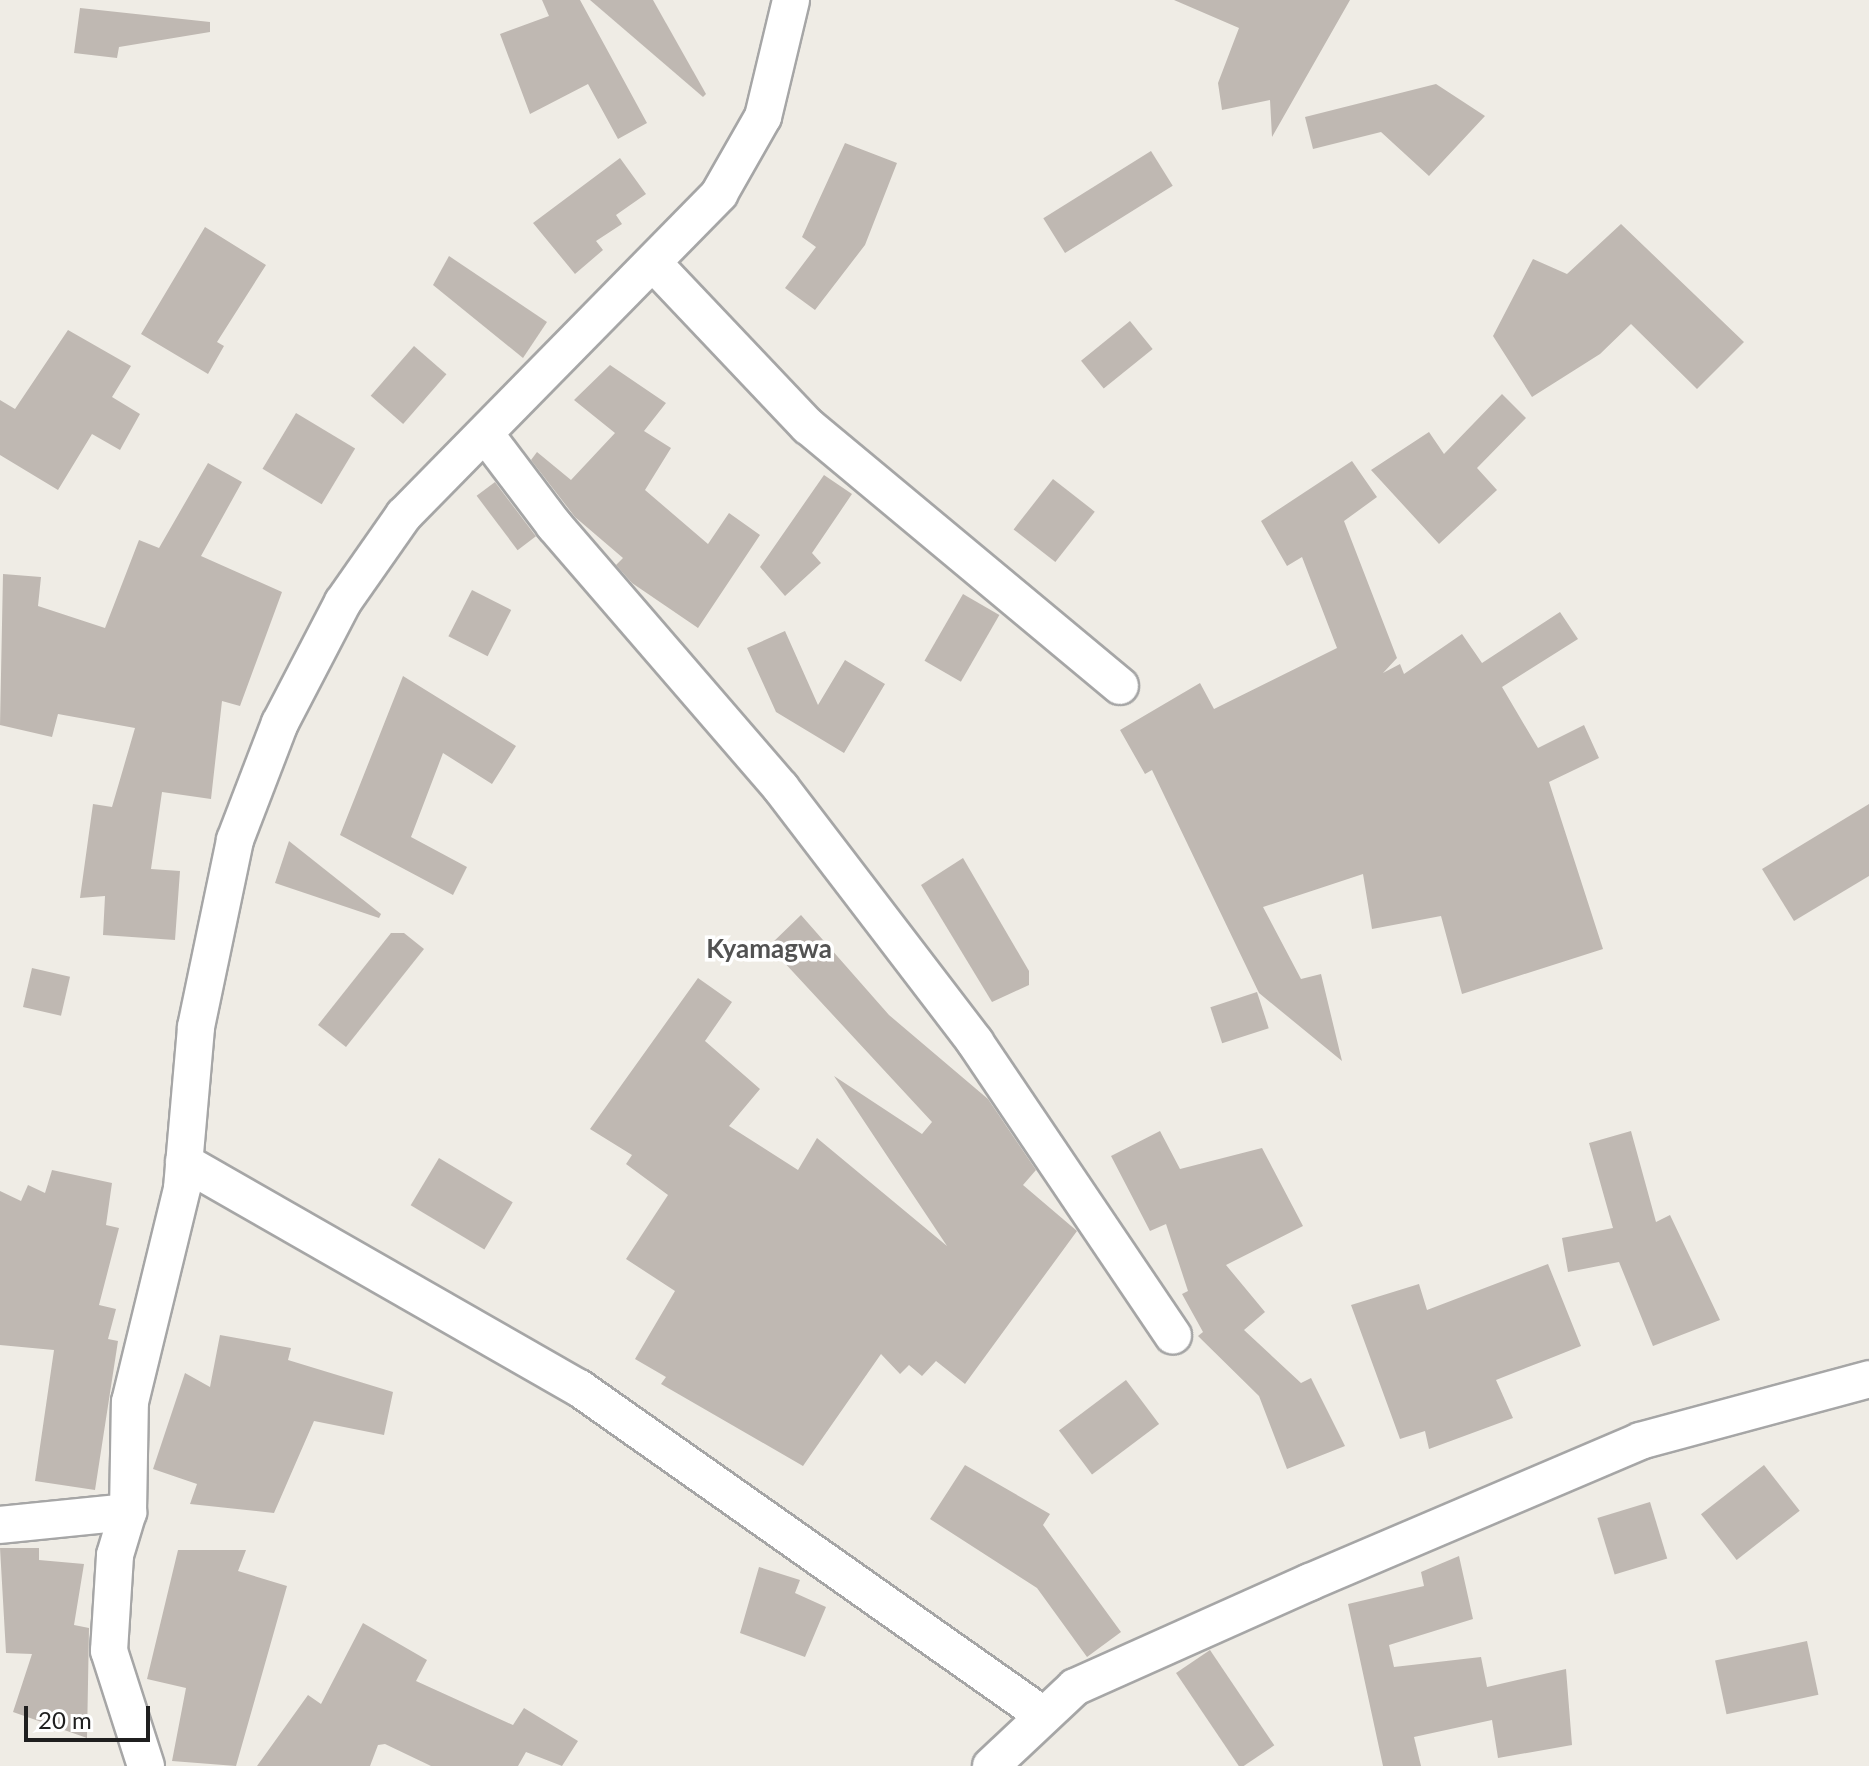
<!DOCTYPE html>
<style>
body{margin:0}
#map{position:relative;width:1869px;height:1766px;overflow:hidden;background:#efece5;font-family:Lato,sans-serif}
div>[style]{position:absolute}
.building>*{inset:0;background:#bfb8b2;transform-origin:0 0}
.roads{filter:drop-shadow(2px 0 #a6a6a6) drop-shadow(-2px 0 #a6a6a6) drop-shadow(0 2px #a6a6a6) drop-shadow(0 -2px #a6a6a6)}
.minor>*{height:36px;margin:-18px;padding:0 18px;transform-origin:18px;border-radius:18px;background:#fff}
span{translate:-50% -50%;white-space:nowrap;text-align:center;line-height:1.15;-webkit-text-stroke:7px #fff;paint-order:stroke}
.quarter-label{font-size:26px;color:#525252;font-weight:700}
.scale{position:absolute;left:24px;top:1706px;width:126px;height:36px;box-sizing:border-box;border:4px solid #1f1f1f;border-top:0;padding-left:10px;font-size:24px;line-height:28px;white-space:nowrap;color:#1f1f1f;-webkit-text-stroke:6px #fff;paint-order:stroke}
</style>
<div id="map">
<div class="building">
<div style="clip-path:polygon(542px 0,580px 0,647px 123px,618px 139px,588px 84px,530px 114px,500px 34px,549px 16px)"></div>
<div style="clip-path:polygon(590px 0,653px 0,706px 94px,703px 97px)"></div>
<div style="clip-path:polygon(1174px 0,1350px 0,1272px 137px,1270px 100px,1222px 110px,1218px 83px,1239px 28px)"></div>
<div style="clip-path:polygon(80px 8px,210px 22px,210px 32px,119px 47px,117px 58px,74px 53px)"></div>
<div style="clip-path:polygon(1436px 84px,1485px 116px,1429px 176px,1381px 132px,1313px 149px,1305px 117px)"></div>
<div style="clip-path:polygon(845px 143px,897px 163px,865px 245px,815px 310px,785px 288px,816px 247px,802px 237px)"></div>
<div style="left:1151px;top:151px;width:41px;height:127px;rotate:58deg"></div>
<div style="clip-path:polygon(620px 158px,646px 194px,616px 215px,622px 224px,596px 241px,603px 250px,575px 274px,533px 223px)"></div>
<div style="clip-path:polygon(1621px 224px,1744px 342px,1697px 389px,1631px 324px,1600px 354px,1532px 397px,1493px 336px,1533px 259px,1567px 274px)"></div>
<div style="clip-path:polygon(205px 227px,266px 265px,217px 342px,224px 346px,208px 374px,141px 334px)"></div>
<div style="clip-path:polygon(449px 256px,547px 322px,523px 358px,433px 285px)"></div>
<div style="left:1130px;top:321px;width:36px;height:63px;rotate:51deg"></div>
<div style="clip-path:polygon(68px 330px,131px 366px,112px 397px,140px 414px,120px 450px,92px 434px,58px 490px,0 455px,0 400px,15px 409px)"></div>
<div style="left:414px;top:346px;width:43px;height:66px;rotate:41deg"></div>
<div style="clip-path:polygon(610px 365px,666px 403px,644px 431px,671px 448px,645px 490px,708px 544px,729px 513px,760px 535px,698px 628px,632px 583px,616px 565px,623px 558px,575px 517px,531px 460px,537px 452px,571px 480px,615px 433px,574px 400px)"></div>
<div style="clip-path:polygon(1502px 394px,1526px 418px,1477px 468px,1497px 490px,1439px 544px,1371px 470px,1429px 432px,1444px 454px)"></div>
<div style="left:296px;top:413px;width:69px;height:65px;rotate:31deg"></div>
<div style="clip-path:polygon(1352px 461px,1377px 497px,1344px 521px,1397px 658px,1383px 673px,1400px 664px,1404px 674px,1462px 634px,1482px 663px,1560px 612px,1578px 639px,1502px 687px,1538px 748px,1584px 725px,1599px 758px,1549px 782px,1603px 949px,1462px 994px,1441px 916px,1372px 929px,1363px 874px,1263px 907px,1301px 979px,1321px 974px,1342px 1061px,1259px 993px,1152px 770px,1145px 774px,1120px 730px,1200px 683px,1214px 709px,1337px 648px,1302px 557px,1287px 566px,1261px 521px)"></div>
<div style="clip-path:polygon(208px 463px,242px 482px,201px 556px,282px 592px,240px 706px,222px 701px,211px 799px,162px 792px,151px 869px,180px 871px,175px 940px,103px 935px,105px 896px,80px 898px,93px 804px,112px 807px,135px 728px,58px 714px,52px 737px,0 725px,3px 574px,41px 577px,38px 606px,105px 628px,139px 540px,159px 548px)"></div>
<div style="clip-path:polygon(824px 475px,852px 494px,812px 553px,821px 563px,785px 596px,760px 567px)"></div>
<div style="left:1053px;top:479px;width:53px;height:64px;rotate:38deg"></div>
<div style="left:495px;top:482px;width:68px;height:23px;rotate:53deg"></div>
<div style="left:472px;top:590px;width:44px;height:52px;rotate:27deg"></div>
<div style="left:963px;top:594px;width:42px;height:77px;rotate:30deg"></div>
<div style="clip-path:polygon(785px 631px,818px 705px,845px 660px,885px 684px,844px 753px,776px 712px,747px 648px)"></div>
<div style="clip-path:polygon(403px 676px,516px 746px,492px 784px,443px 753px,411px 837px,467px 867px,453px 895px,340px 835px)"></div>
<div style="clip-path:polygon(1869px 804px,1869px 876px,1794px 921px,1762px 869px)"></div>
<div style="clip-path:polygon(289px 841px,381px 914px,379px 918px,275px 883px)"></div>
<div style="clip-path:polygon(963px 858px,1029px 971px,1029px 985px,992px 1002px,921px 885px)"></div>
<div style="clip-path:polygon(801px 915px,889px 1015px,988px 1099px,1036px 1170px,1023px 1185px,1077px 1231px,965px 1384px,936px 1361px,922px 1376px,909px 1365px,900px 1374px,881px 1354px,803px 1466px,661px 1384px,666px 1377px,635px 1359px,675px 1291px,626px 1259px,668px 1195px,626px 1164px,632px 1155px,590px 1129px,698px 978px,732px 1002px,705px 1041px,760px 1089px,729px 1126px,798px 1170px,817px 1138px,947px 1246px,834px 1076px,922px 1134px,932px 1122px,769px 946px)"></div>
<div style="clip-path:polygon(391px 933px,404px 933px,424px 949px,346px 1047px,318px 1025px)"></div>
<div style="left:32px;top:968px;width:39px;height:40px;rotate:13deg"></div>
<div style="left:1257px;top:992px;width:38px;height:49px;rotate:72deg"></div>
<div style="clip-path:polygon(1160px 1131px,1180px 1169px,1262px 1148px,1303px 1226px,1226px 1265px,1265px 1312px,1244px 1330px,1301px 1383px,1311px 1378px,1345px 1446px,1287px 1469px,1259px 1396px,1198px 1336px,1203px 1332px,1182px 1294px,1188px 1291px,1166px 1224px,1150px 1231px,1111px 1156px)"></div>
<div style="clip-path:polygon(1631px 1131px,1656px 1222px,1670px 1215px,1720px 1320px,1653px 1346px,1619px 1262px,1568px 1272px,1562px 1238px,1613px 1228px,1589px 1143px)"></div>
<div style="left:439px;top:1158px;width:86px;height:55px;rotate:31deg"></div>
<div style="clip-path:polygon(52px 1170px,112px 1183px,106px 1225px,119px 1228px,99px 1305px,116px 1309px,108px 1339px,118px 1341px,95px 1490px,35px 1481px,54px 1350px,0 1345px,0 1191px,21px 1201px,28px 1185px,45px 1193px)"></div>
<div style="clip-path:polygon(1548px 1264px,1581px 1346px,1496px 1380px,1513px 1418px,1429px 1449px,1425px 1431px,1400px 1439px,1351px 1305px,1419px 1284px,1427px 1310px)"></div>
<div style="clip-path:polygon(220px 1335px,291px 1348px,288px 1360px,393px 1392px,384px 1435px,314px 1421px,274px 1513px,190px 1504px,197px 1484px,153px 1469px,185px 1373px,210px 1387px)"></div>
<div style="left:1126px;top:1380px;width:55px;height:84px;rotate:53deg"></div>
<div style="clip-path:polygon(965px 1465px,1050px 1514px,1043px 1525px,1121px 1632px,1087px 1657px,1037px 1588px,930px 1519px)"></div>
<div style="left:1764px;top:1465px;width:58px;height:80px;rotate:52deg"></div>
<div style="left:1650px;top:1502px;width:59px;height:55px;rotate:73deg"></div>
<div style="clip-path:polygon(0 1548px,39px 1548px,39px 1560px,84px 1564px,74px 1625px,89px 1628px,87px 1738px,13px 1712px,32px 1654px,6px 1653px)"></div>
<div style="clip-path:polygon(178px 1550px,246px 1550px,238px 1571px,287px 1586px,236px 1766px,172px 1761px,186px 1688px,147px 1679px)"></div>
<div style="clip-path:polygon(1459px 1556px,1473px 1619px,1389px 1645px,1394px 1667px,1481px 1657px,1487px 1687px,1566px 1669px,1572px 1745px,1498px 1758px,1492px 1720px,1414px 1737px,1421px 1766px,1383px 1766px,1348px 1604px,1424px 1586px,1421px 1572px)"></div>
<div style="clip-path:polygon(759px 1567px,800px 1580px,795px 1593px,826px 1607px,805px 1657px,740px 1633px)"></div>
<div style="clip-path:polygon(363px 1623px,427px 1660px,416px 1681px,513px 1725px,524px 1708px,578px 1741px,562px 1766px,526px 1752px,518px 1766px,431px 1766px,385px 1744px,378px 1745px,370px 1766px,257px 1766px,308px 1695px,321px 1704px)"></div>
<div style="left:1807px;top:1641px;width:55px;height:94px;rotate:78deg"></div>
<div style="left:1210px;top:1650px;width:115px;height:41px;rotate:56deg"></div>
</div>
<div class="roads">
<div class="minor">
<div style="left:654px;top:264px;width:224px;rotate:46.5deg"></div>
<div style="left:808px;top:426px;width:406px;rotate:39.8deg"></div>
<div style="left:486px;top:435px;width:113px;rotate:52.9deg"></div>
<div style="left:554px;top:525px;width:347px;rotate:49.2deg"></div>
<div style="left:781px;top:788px;width:320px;rotate:52.6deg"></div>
<div style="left:975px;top:1042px;width:354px;rotate:56deg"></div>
<div style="left:184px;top:1162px;width:455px;rotate:29.8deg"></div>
<div style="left:579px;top:1388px;width:564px;rotate:35.18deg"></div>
<div style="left:0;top:1525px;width:129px;rotate:-5.8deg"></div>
<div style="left:146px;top:1766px;width:121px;rotate:-107.8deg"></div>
<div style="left:109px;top:1651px;width:96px;rotate:-86.4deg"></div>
<div style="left:115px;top:1555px;width:45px;rotate:-73.2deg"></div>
<div style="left:128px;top:1512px;width:110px;rotate:-89deg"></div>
<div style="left:130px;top:1402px;width:220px;rotate:-76.3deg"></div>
<div style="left:182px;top:1188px;width:162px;rotate:-85deg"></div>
<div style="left:196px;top:1027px;width:191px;rotate:-78.2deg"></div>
<div style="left:235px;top:840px;width:125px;rotate:-69deg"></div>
<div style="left:280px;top:723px;width:136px;rotate:-62.5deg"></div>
<div style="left:343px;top:602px;width:106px;rotate:-55deg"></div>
<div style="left:404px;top:515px;width:450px;rotate:-45.5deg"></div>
<div style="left:719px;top:194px;width:89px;rotate:-60.3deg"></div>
<div style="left:763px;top:117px;width:120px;rotate:-76.5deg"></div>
<div style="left:991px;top:1766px;width:115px;rotate:-43.2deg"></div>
<div style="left:1075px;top:1687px;width:257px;rotate:-24.1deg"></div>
<div style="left:1310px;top:1582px;width:359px;rotate:-23.1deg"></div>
<div style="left:1640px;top:1441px;width:237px;rotate:-15.1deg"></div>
</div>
</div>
<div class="quarter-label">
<span style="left:769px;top:949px">Kyamagwa</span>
</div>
<div class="scale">20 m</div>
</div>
